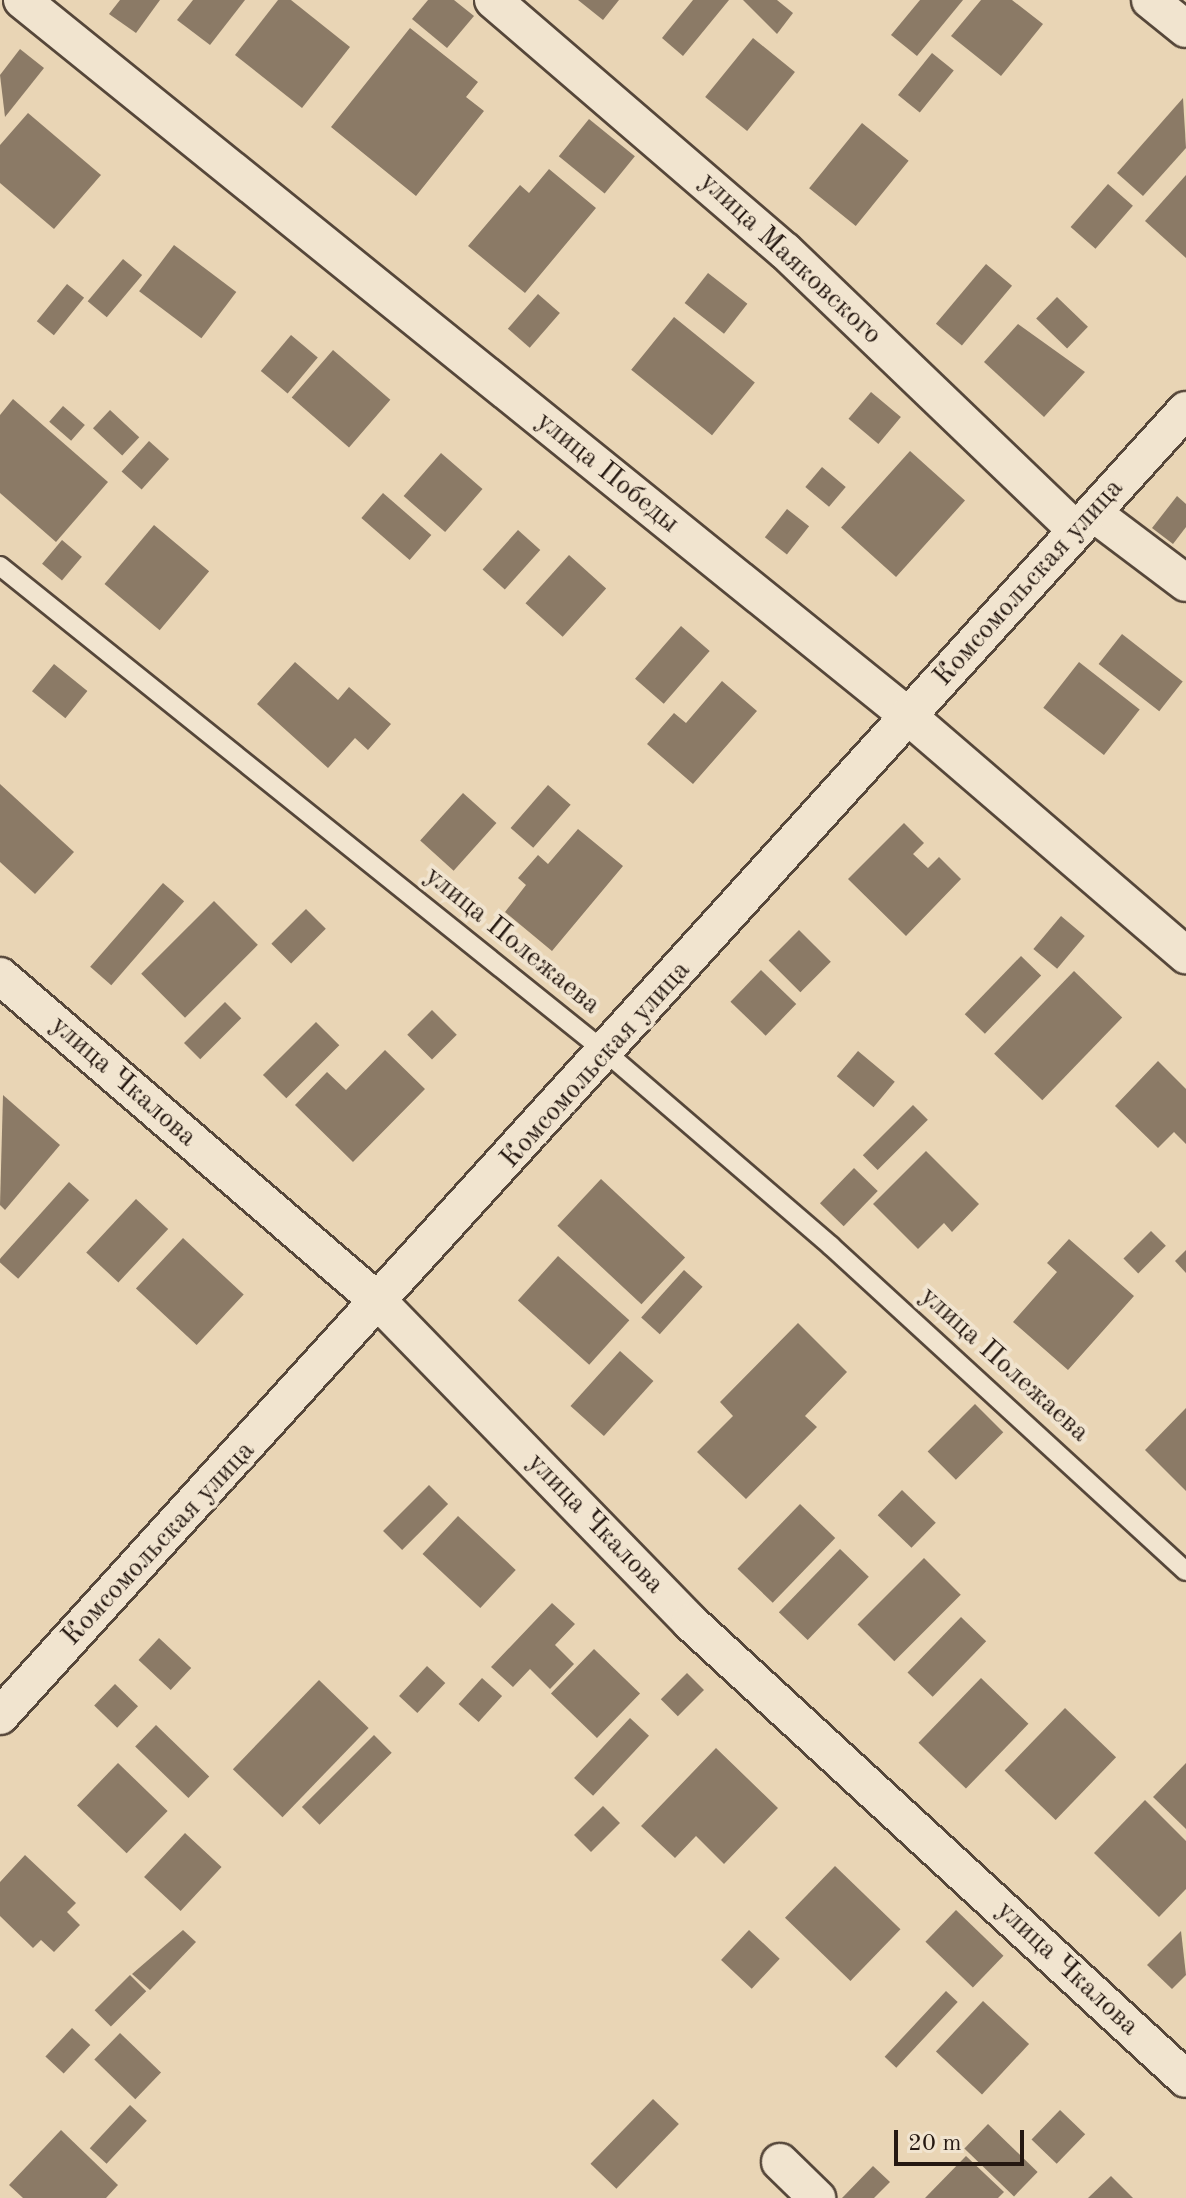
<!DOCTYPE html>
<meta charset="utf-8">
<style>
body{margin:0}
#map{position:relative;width:1186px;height:2198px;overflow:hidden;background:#e9d5b5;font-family:"Old Standard TT",serif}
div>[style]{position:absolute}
.building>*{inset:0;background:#8b7a66;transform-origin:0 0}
.roads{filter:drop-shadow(2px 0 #56473a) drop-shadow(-2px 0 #56473a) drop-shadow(0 2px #56473a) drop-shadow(0 -2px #56473a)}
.service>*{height:18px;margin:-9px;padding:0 9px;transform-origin:9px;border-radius:9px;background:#f1e4cf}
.minor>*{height:36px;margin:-18px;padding:0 18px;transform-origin:18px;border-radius:18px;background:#f1e4cf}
span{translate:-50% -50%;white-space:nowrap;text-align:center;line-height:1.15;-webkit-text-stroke:8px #f1e4cf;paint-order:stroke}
.street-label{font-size:28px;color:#251811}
.scale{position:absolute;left:894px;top:2130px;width:130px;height:36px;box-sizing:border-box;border:4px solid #251811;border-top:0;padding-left:10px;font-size:24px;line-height:28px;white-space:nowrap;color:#251811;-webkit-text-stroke:6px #f1e4cf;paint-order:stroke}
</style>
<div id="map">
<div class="building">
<div style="clip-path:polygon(120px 0,160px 0,136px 33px,109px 14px)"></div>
<div style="clip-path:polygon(193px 0,245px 0,210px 45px,177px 20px)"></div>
<div style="clip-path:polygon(278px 0,291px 0,350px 47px,302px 108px,235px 55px)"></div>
<div style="clip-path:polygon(428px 0,454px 0,474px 16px,447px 48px,412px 19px)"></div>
<div style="clip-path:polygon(578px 0,619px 0,603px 20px)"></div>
<div style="clip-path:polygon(693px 0,729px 0,683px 56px,662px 38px)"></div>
<div style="clip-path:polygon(743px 0,777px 0,793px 13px,777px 34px)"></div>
<div style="clip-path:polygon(920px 0,963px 0,917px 56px,891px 35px)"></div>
<div style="clip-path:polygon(981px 0,1012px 0,1043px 24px,1001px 76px,951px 36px)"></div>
<div style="clip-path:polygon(410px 28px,478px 82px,466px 97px,484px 111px,416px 196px,331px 127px)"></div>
<div style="left:753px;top:38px;width:54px;height:76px;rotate:39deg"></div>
<div style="clip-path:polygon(20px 49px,44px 68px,5px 117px,0 75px)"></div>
<div style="left:932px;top:53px;width:28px;height:54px;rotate:39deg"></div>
<div style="clip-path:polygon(1183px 98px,1186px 148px,1143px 196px,1117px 173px)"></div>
<div style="clip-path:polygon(28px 113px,101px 175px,54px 229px,0 183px,0 145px)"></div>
<div style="left:589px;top:119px;width:59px;height:48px;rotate:39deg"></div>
<div style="left:862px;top:123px;width:60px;height:84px;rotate:39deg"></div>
<div style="clip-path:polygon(549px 169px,596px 208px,525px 293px,468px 246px,520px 185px,529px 193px)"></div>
<div style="clip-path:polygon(1186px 175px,1186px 258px,1145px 221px)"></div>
<div style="left:1108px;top:184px;width:33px;height:57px;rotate:41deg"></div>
<div style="left:174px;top:245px;width:78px;height:58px;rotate:37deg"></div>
<div style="left:123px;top:259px;width:25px;height:55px;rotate:40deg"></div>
<div style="left:986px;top:264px;width:34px;height:78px;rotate:40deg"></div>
<div style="left:708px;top:273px;width:50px;height:38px;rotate:38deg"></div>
<div style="left:67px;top:284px;width:22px;height:48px;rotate:39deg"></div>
<div style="left:538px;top:294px;width:29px;height:46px;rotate:41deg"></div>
<div style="left:1057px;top:297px;width:43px;height:30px;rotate:44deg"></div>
<div style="left:674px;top:317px;width:104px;height:68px;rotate:39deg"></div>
<div style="clip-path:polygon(1018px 324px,1085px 372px,1044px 417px,984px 362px)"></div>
<div style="left:291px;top:335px;width:35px;height:47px;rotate:40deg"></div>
<div style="left:333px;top:350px;width:76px;height:63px;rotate:41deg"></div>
<div style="left:871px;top:392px;width:39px;height:35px;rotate:40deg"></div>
<div style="clip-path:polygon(13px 399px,108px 482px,56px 542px,0 493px,0 415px)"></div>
<div style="left:63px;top:406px;width:29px;height:21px;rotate:41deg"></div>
<div style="left:110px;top:410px;width:40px;height:25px;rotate:43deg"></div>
<div style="left:149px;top:441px;width:27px;height:41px;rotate:42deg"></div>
<div style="left:910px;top:451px;width:74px;height:103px;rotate:42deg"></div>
<div style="left:441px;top:453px;width:55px;height:57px;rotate:41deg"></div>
<div style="left:822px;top:467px;width:31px;height:26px;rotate:40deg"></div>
<div style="left:383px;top:493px;width:64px;height:33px;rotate:41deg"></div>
<div style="clip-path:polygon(1177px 496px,1186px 504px,1186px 527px,1173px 544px,1152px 528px)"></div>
<div style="left:787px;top:509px;width:28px;height:36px;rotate:38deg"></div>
<div style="left:154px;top:525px;width:72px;height:77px;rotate:40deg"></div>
<div style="left:518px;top:530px;width:30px;height:53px;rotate:42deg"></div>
<div style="left:62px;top:540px;width:26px;height:31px;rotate:40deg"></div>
<div style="left:569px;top:555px;width:50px;height:65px;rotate:42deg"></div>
<div style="left:681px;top:626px;width:38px;height:70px;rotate:41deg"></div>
<div style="left:1122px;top:634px;width:77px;height:38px;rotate:38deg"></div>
<div style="clip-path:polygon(295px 662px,338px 700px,349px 687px,391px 724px,368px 750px,355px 738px,328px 768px,257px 704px)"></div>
<div style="left:1079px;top:662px;width:77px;height:58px;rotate:38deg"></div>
<div style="left:54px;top:664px;width:43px;height:35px;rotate:39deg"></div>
<div style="clip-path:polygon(722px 681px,757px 711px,693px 784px,647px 744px,674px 713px,686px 723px)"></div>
<div style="clip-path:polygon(0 784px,74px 852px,35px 894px,0 862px)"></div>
<div style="left:548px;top:785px;width:30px;height:57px;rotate:41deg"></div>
<div style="left:463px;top:793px;width:45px;height:64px;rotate:42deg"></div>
<div style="clip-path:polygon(904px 823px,924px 843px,913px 854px,928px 868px,939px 857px,961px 879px,906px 936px,848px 879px)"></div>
<div style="clip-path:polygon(578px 829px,623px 866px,552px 951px,505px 912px,526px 885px,518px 878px,538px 855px,548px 864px)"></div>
<div style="left:163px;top:883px;width:28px;height:111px;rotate:41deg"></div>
<div style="left:214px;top:901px;width:62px;height:103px;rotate:45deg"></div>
<div style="left:306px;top:909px;width:28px;height:49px;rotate:45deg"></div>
<div style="left:1061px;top:916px;width:31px;height:43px;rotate:40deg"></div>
<div style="left:799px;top:930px;width:45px;height:43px;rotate:45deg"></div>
<div style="left:1021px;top:956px;width:28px;height:81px;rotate:44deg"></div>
<div style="left:761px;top:970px;width:49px;height:44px;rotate:44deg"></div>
<div style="left:1074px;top:971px;width:67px;height:115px;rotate:44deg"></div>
<div style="left:225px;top:1002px;width:23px;height:58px;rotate:45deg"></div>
<div style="left:432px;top:1010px;width:35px;height:35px;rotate:45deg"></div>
<div style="left:316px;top:1022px;width:33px;height:75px;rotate:45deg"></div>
<div style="clip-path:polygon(385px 1050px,425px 1089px,353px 1162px,295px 1105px,327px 1072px,346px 1090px)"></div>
<div style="left:858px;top:1051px;width:48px;height:33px;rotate:40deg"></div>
<div style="clip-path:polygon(1158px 1061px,1186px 1089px,1186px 1144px,1174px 1132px,1158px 1148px,1115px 1106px)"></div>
<div style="clip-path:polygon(3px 1095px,60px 1145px,5px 1210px,0 1205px)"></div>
<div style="left:913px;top:1105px;width:21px;height:71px;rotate:45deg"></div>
<div style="clip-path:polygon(926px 1151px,979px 1204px,952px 1232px,944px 1223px,918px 1249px,873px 1204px)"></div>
<div style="left:854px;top:1168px;width:33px;height:49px;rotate:44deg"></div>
<div style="left:601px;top:1179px;width:115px;height:64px;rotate:43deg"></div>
<div style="left:69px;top:1182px;width:27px;height:106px;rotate:42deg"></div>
<div style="left:136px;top:1199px;width:44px;height:73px;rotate:43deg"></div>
<div style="left:1151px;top:1231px;width:21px;height:39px;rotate:45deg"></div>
<div style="left:183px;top:1238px;width:83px;height:69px;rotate:43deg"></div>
<div style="clip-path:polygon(1069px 1239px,1134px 1296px,1068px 1370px,1013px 1322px,1057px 1272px,1047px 1263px)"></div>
<div style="clip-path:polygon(1186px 1250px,1186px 1273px,1175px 1261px)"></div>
<div style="left:558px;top:1256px;width:96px;height:60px;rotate:42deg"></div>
<div style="left:684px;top:1270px;width:25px;height:64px;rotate:42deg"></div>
<div style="clip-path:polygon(798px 1323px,847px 1372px,805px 1416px,817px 1427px,746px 1499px,697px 1452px,733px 1416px,720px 1402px)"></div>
<div style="left:620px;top:1351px;width:45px;height:74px;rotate:42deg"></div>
<div style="left:975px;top:1404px;width:40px;height:67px;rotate:45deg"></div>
<div style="clip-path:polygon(1186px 1408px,1186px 1491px,1145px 1450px)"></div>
<div style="left:429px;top:1485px;width:27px;height:65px;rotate:45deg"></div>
<div style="left:902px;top:1490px;width:47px;height:35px;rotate:44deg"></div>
<div style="left:800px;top:1504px;width:49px;height:90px;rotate:44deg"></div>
<div style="left:458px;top:1516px;width:79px;height:52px;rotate:43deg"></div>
<div style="left:840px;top:1549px;width:40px;height:88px;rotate:44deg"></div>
<div style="left:924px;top:1558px;width:52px;height:94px;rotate:45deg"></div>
<div style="clip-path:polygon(552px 1603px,575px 1624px,555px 1645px,574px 1664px,550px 1689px,530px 1669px,513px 1687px,491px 1667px)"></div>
<div style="left:961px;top:1617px;width:35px;height:77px;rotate:44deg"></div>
<div style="left:159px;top:1638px;width:44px;height:30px;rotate:43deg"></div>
<div style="left:594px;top:1649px;width:64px;height:62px;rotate:44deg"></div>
<div style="left:427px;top:1666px;width:25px;height:41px;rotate:43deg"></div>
<div style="left:687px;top:1673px;width:24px;height:37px;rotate:45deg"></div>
<div style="left:482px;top:1678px;width:27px;height:35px;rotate:42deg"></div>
<div style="left:981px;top:1678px;width:66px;height:90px;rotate:44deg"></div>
<div style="left:319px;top:1680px;width:69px;height:124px;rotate:44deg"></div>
<div style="left:115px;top:1684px;width:32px;height:30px;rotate:44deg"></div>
<div style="left:1065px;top:1708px;width:71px;height:87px;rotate:44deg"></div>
<div style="left:630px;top:1718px;width:26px;height:82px;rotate:43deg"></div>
<div style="left:156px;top:1725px;width:74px;height:30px;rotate:44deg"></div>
<div style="left:374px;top:1735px;width:25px;height:102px;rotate:45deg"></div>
<div style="clip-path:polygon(716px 1748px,778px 1808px,724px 1864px,696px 1836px,675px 1858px,641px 1826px)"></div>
<div style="left:118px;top:1763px;width:69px;height:59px;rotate:44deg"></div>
<div style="clip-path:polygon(1186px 1763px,1186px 1829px,1153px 1797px)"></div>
<div style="clip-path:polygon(1145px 1800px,1186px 1841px,1186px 1889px,1159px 1917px,1094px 1853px)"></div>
<div style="left:603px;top:1806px;width:24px;height:41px;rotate:45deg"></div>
<div style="left:185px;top:1833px;width:50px;height:60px;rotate:43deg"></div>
<div style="clip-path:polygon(25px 1855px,76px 1903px,67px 1912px,80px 1925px,54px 1952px,41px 1940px,33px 1948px,0 1916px,0 1882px)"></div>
<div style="left:835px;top:1866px;width:91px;height:72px;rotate:44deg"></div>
<div style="left:956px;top:1910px;width:66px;height:44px;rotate:44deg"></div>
<div style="clip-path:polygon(183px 1930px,196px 1942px,150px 1990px,132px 1974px)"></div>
<div style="left:749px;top:1930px;width:42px;height:41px;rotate:43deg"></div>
<div style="clip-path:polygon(1181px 1931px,1186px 1975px,1172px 1989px,1147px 1965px)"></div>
<div style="left:130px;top:1975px;width:23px;height:50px;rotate:45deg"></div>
<div style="left:946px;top:1991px;width:16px;height:90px;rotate:43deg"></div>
<div style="left:983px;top:2001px;width:63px;height:69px;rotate:43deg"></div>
<div style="left:72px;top:2028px;width:25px;height:39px;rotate:43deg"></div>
<div style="left:120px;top:2033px;width:57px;height:37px;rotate:44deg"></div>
<div style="left:653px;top:2099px;width:36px;height:90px;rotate:44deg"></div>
<div style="left:130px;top:2105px;width:23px;height:59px;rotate:43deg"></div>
<div style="left:1060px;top:2110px;width:35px;height:41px;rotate:44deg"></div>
<div style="left:988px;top:2124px;width:69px;height:34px;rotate:44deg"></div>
<div style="clip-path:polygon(61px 2130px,118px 2185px,106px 2198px,23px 2198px,9px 2185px)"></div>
<div style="clip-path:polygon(966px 2156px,1004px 2192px,998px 2198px,925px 2198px)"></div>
<div style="clip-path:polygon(873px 2166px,890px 2182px,874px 2198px,842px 2198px)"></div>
<div style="clip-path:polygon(1111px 2176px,1133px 2198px,1088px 2198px)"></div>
</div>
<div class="roads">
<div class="service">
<div style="left:0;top:566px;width:780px;rotate:38.75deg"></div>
<div style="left:608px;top:1054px;width:294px;rotate:40.7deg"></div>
<div style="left:831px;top:1246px;width:481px;rotate:42.5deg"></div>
</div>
<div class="minor">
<div style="left:22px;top:0;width:1139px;rotate:38.94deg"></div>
<div style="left:908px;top:716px;width:367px;rotate:40.7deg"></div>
<div style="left:493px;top:0;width:385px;rotate:40.7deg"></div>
<div style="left:785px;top:251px;width:403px;rotate:43.8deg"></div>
<div style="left:1150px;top:0;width:46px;rotate:38.9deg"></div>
<div style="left:1093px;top:513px;width:116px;rotate:37deg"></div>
<div style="left:0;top:976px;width:501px;rotate:40.71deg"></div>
<div style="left:380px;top:1303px;width:445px;rotate:45.8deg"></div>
<div style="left:690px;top:1622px;width:674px;rotate:42.66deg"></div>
<div style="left:0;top:1716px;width:1764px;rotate:-47.76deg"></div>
<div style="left:780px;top:2162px;width:52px;rotate:44.2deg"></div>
</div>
</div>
<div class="street-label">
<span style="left:790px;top:259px;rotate:43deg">улица Маяковского</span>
<span style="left:607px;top:473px;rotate:39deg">улица Победы</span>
<span style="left:1029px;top:583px;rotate:-48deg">Комсомольская улица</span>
<span style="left:512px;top:941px;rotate:39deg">улица Полежаева</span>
<span style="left:596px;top:1065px;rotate:-48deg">Комсомольская улица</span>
<span style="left:123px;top:1082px;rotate:41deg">улица Чкалова</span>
<span style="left:1004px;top:1365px;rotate:42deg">улица Полежаева</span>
<span style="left:595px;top:1524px;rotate:46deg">улица Чкалова</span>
<span style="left:159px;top:1544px;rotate:-47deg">Комсомольская улица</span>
<span style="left:1067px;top:1969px;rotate:43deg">улица Чкалова</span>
</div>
<div class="scale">20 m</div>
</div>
